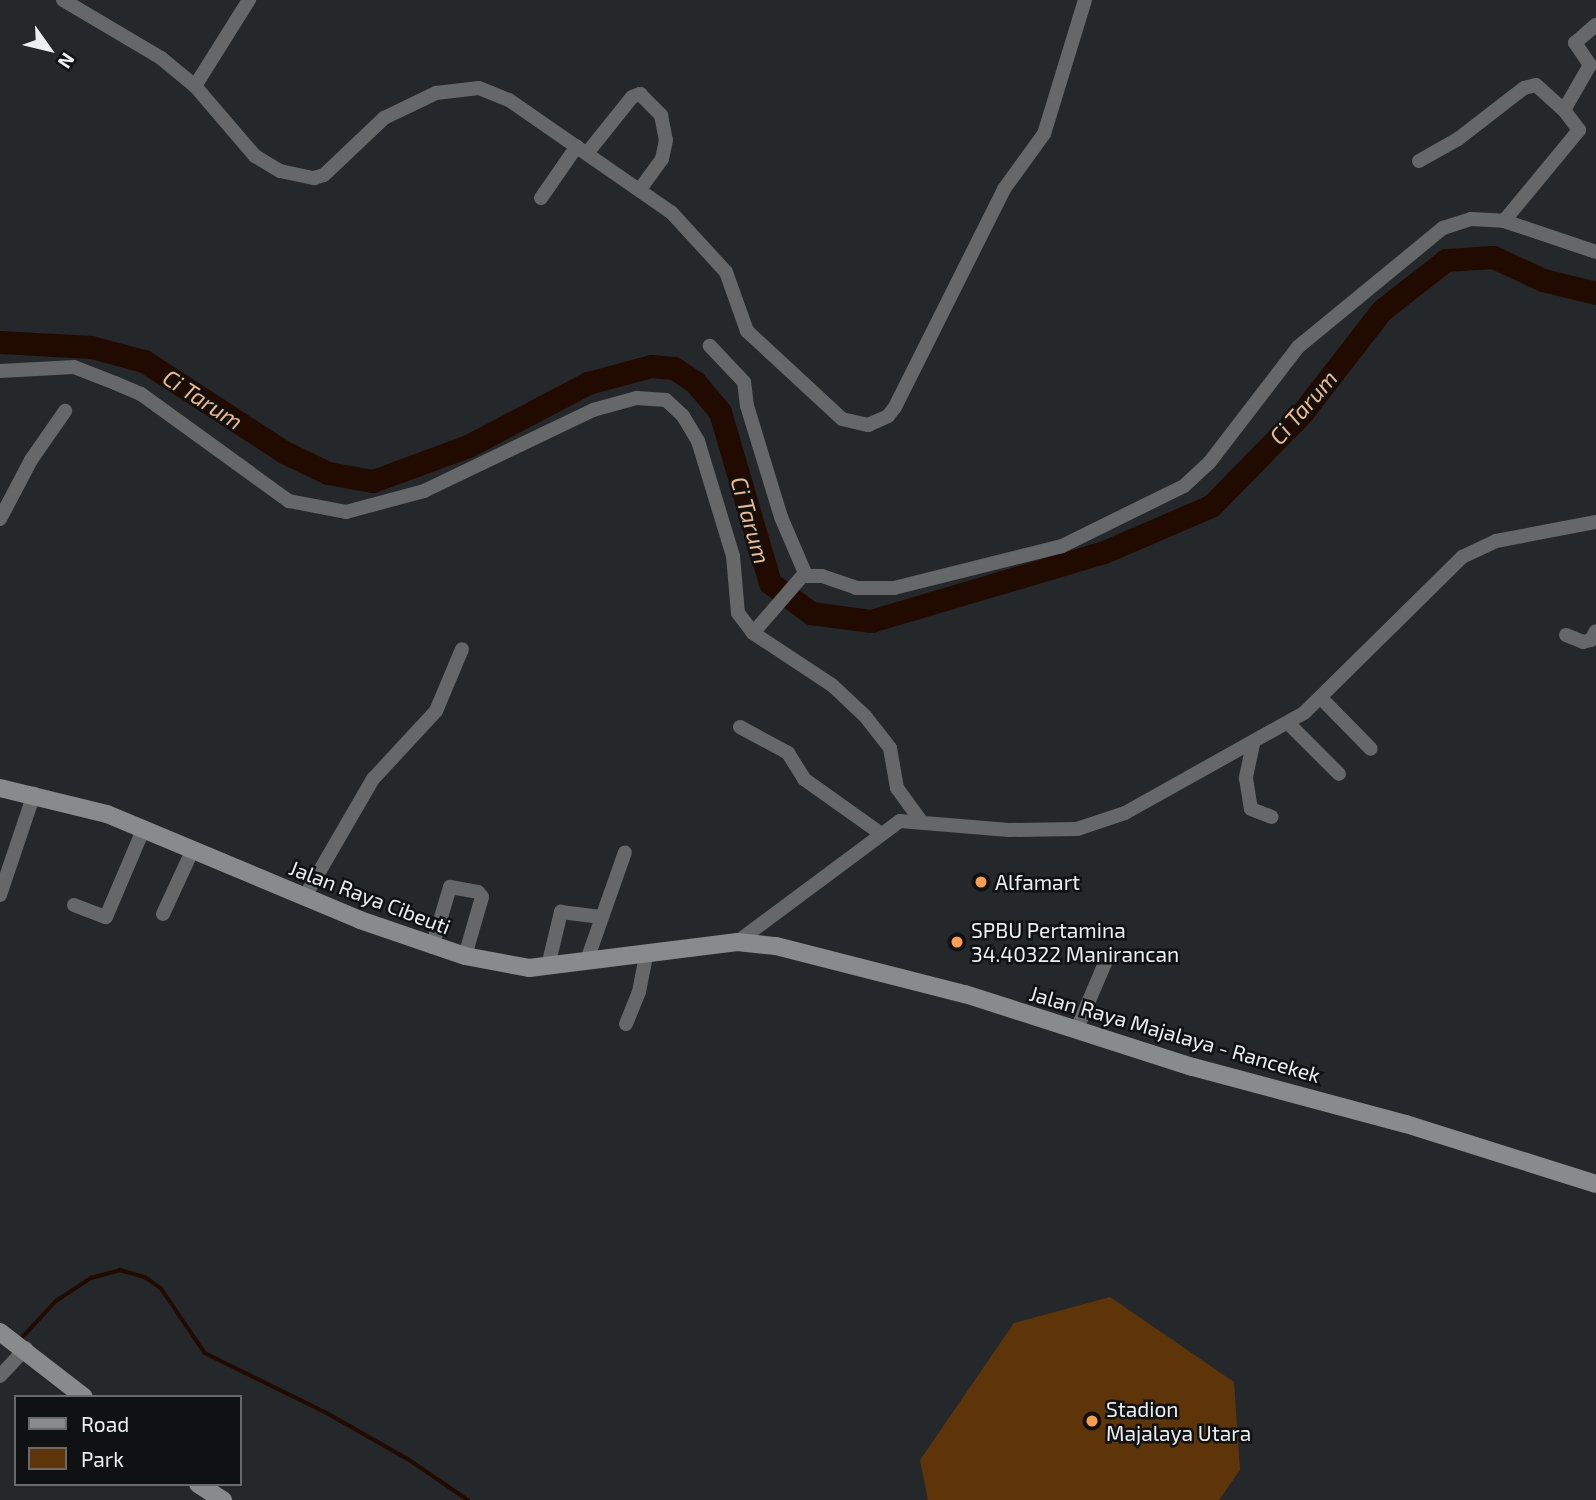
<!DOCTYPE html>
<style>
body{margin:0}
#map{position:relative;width:1596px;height:1500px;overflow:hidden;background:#24282a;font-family:"Exo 2",sans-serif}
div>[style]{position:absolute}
.green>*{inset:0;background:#5e3409}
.stream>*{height:3.5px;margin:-1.75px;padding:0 1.75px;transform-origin:1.75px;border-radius:1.75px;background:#210b00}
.river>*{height:23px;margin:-11.5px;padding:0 11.5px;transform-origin:11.5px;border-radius:11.5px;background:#210b00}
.street>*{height:14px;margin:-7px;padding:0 7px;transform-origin:7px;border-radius:7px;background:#656768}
.secondary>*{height:18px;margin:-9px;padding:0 9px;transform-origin:9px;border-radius:9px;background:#878b8c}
.dots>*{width:19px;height:19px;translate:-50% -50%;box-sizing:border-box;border:4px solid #0f1112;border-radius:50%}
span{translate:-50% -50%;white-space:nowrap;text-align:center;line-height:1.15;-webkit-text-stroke:5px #0f1112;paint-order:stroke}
.poi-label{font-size:21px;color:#eceff0}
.left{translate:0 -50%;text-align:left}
.street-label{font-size:21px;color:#eceff0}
.water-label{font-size:23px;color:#f2b889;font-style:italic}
.legend{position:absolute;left:14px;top:1395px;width:228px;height:91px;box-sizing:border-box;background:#0f1112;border:2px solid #676a6b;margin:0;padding:9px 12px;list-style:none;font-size:21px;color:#eceff0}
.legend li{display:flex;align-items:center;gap:14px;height:35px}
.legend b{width:35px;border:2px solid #676a6b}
.north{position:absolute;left:14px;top:14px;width:70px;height:70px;-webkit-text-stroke:5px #0f1112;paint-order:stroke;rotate:124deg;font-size:19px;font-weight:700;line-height:28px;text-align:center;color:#eceff0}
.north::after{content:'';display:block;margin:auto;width:24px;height:32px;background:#eceff0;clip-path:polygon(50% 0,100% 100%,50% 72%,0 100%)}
</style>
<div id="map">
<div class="green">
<div style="clip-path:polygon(1110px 1297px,1234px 1382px,1240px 1470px,1219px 1500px,928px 1500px,920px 1460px,1014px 1323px)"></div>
</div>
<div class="stream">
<div style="left:20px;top:1340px;width:53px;rotate:-47.3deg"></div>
<div style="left:56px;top:1301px;width:42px;rotate:-33.3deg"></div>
<div style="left:91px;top:1278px;width:30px;rotate:-15deg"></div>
<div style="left:120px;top:1270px;width:26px;rotate:16deg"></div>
<div style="left:145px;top:1277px;width:19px;rotate:35deg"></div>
<div style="left:161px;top:1288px;width:78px;rotate:55.9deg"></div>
<div style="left:205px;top:1353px;width:136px;rotate:26.2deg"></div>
<div style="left:327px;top:1413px;width:93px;rotate:29.6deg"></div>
<div style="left:408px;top:1459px;width:73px;rotate:34.3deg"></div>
</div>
<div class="river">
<div style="left:0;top:342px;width:91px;rotate:3.1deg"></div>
<div style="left:91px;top:347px;width:55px;rotate:14.8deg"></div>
<div style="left:144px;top:361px;width:167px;rotate:33deg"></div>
<div style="left:284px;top:452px;width:49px;rotate:25.5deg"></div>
<div style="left:328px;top:473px;width:46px;rotate:10.1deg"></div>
<div style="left:373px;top:481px;width:101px;rotate:-20.2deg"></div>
<div style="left:468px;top:446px;width:136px;rotate:-27.7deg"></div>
<div style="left:588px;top:383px;width:65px;rotate:-15.1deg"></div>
<div style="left:651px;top:366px;width:23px;rotate:5deg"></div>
<div style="left:674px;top:368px;width:25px;rotate:34deg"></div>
<div style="left:695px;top:382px;width:39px;rotate:50deg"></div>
<div style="left:720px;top:412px;width:178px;rotate:73.7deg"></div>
<div style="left:770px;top:583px;width:51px;rotate:36.2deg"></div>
<div style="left:811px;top:613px;width:61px;rotate:7.6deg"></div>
<div style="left:871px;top:621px;width:243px;rotate:-16.5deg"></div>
<div style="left:1104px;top:552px;width:116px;rotate:-23.3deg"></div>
<div style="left:1211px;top:506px;width:130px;rotate:-45.6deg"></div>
<div style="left:1302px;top:413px;width:130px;rotate:-52.2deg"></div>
<div style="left:1382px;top:310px;width:81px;rotate:-38deg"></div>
<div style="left:1446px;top:260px;width:47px;rotate:-3.7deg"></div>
<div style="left:1493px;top:257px;width:55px;rotate:24.7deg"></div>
<div style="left:1543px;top:280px;width:55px;rotate:13.8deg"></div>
</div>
<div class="street">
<div style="left:63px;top:0;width:114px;rotate:30.6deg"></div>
<div style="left:161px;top:58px;width:44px;rotate:39.5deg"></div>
<div style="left:195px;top:86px;width:92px;rotate:49.4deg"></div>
<div style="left:255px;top:156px;width:29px;rotate:31deg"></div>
<div style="left:280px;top:171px;width:35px;rotate:12deg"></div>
<div style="left:314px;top:178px;width:10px;rotate:-17deg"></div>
<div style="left:324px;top:175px;width:83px;rotate:-43.5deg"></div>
<div style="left:384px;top:118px;width:58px;rotate:-25.7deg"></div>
<div style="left:436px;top:93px;width:43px;rotate:-6.6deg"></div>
<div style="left:479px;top:88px;width:32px;rotate:22deg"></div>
<div style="left:509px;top:100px;width:197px;rotate:34.7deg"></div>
<div style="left:671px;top:212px;width:81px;rotate:47.5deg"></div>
<div style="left:726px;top:272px;width:63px;rotate:70.4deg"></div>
<div style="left:747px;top:331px;width:129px;rotate:42.8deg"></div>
<div style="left:842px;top:419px;width:27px;rotate:13deg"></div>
<div style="left:868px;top:425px;width:22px;rotate:-24deg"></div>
<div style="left:888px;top:416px;width:11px;rotate:-52deg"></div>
<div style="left:895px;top:407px;width:244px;rotate:-63.4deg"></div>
<div style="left:1004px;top:189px;width:68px;rotate:-54deg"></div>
<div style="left:1044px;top:134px;width:140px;rotate:-73deg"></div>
<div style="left:195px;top:86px;width:102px;rotate:-57.9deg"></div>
<div style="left:588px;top:152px;width:70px;rotate:-51.3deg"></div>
<div style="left:632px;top:97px;width:9px;rotate:-21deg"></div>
<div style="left:640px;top:94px;width:30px;rotate:45deg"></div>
<div style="left:661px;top:115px;width:25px;rotate:79deg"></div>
<div style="left:666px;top:140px;width:19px;rotate:102deg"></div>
<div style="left:662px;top:159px;width:37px;rotate:126deg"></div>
<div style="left:1419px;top:161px;width:45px;rotate:-29.4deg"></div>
<div style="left:1458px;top:139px;width:83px;rotate:-37.7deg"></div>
<div style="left:1524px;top:88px;width:12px;rotate:-14deg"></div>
<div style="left:1536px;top:85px;width:38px;rotate:42deg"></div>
<div style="left:1564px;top:110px;width:52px;rotate:-60deg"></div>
<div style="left:1590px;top:65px;width:27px;rotate:-124deg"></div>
<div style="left:1575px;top:43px;width:28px;rotate:-41deg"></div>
<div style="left:541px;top:198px;width:63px;rotate:-55.3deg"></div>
<div style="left:1504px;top:221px;width:118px;rotate:-50.5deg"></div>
<div style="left:1579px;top:130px;width:25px;rotate:-127deg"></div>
<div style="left:0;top:371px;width:74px;rotate:-3.1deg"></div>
<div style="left:74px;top:367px;width:44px;rotate:21.3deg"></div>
<div style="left:115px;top:383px;width:28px;rotate:23deg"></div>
<div style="left:141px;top:394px;width:183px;rotate:35.9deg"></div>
<div style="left:289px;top:501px;width:58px;rotate:10.9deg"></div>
<div style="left:346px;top:512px;width:81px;rotate:-15.1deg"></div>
<div style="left:424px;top:491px;width:187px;rotate:-25.6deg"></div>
<div style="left:593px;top:410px;width:46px;rotate:-15.3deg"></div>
<div style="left:637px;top:398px;width:29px;rotate:4deg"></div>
<div style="left:666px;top:400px;width:23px;rotate:43deg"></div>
<div style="left:683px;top:416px;width:29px;rotate:59deg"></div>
<div style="left:698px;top:441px;width:120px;rotate:73.1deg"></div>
<div style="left:733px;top:556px;width:57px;rotate:85deg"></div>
<div style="left:738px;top:613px;width:25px;rotate:53deg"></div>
<div style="left:753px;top:633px;width:79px;rotate:-49.1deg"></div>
<div style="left:805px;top:573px;width:61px;rotate:-113.2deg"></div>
<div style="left:781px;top:517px;width:116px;rotate:-107deg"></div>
<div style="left:747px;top:406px;width:24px;rotate:-97deg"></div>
<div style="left:744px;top:382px;width:50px;rotate:-133.4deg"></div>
<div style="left:0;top:519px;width:67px;rotate:-62.3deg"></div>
<div style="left:31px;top:460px;width:60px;rotate:-55.2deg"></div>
<div style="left:804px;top:576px;width:18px"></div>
<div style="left:822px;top:576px;width:36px;rotate:19deg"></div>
<div style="left:856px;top:588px;width:38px"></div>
<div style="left:894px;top:588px;width:173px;rotate:-14deg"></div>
<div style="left:1062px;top:546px;width:136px;rotate:-26.2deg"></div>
<div style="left:1184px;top:486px;width:34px;rotate:-43deg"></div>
<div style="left:1209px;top:463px;width:146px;rotate:-52.5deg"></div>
<div style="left:1298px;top:347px;width:188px;rotate:-39.4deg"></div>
<div style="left:1443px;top:228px;width:29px;rotate:-18deg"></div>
<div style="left:1471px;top:219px;width:33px;rotate:3deg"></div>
<div style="left:1504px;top:221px;width:97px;rotate:18.6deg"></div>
<div style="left:753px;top:633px;width:95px;rotate:33.4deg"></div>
<div style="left:832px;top:685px;width:45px;rotate:43.2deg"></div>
<div style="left:865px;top:716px;width:41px;rotate:52deg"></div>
<div style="left:890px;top:748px;width:41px;rotate:80.1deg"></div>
<div style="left:897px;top:788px;width:39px;rotate:54deg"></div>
<div style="left:1566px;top:635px;width:18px;rotate:22deg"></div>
<div style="left:1583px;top:642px;width:8px;rotate:-14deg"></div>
<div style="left:1591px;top:640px;width:10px;rotate:-61deg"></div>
<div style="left:1321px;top:698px;width:71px;rotate:45.6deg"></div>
<div style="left:1288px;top:723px;width:72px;rotate:45deg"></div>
<div style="left:740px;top:727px;width:55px;rotate:28.4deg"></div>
<div style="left:788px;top:753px;width:31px;rotate:58deg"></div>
<div style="left:804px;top:779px;width:93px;rotate:35.4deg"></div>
<div style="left:1253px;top:744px;width:35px;rotate:102deg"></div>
<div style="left:1246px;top:778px;width:31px;rotate:81deg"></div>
<div style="left:1251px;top:809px;width:22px;rotate:21deg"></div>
<div style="left:0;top:895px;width:107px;rotate:-71.4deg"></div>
<div style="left:304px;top:898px;width:138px;rotate:-59.9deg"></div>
<div style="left:373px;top:779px;width:93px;rotate:-47.2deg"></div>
<div style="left:436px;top:711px;width:67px;rotate:-67.2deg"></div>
<div style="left:74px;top:905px;width:34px;rotate:21deg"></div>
<div style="left:106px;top:917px;width:97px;rotate:-66.9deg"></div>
<div style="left:163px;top:914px;width:72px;rotate:-65.2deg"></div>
<div style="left:737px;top:942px;width:203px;rotate:-36.6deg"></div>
<div style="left:900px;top:821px;width:109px;rotate:4.7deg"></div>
<div style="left:1009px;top:830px;width:68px;rotate:-0.8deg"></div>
<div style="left:1077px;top:829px;width:51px;rotate:-18.4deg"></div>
<div style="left:1125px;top:813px;width:205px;rotate:-29.2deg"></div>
<div style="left:1304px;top:713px;width:222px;rotate:-44.6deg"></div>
<div style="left:1462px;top:557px;width:38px;rotate:-25deg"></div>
<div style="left:1496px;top:541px;width:102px;rotate:-10.8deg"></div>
<div style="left:432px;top:947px;width:63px;rotate:-73.3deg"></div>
<div style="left:450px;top:887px;width:28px;rotate:10deg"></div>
<div style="left:478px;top:892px;width:6px;rotate:51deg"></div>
<div style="left:482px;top:897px;width:61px;rotate:106.1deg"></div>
<div style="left:587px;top:960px;width:114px;rotate:-70.6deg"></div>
<div style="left:548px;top:966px;width:56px;rotate:-76.5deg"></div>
<div style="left:561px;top:912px;width:40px;rotate:7.1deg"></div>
<div style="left:626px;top:1024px;width:35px;rotate:-68deg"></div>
<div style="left:639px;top:992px;width:38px;rotate:-79deg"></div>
<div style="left:1076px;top:1031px;width:74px;rotate:-66.9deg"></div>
<div style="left:0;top:1376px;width:38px;rotate:-47deg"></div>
</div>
<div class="secondary">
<div style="left:0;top:788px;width:110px;rotate:13.7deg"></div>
<div style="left:107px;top:814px;width:274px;rotate:22.7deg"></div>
<div style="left:360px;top:920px;width:111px;rotate:18.9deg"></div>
<div style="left:465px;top:956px;width:65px;rotate:10.6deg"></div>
<div style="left:529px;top:968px;width:210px;rotate:-7.1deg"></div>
<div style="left:737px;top:942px;width:39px;rotate:6deg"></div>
<div style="left:776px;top:946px;width:195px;rotate:14.3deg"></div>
<div style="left:965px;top:994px;width:239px;rotate:17.8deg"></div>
<div style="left:1193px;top:1067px;width:220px;rotate:15deg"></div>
<div style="left:1406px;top:1124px;width:199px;rotate:17.5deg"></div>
<div style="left:0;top:1332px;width:106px;rotate:37.7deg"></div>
<div style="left:198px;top:1484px;width:30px;rotate:33deg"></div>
</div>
<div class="dots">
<div style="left:981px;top:882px;background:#fa9f4f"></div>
<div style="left:957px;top:942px;background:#fa9f4f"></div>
<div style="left:1092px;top:1421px;background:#fa9f4f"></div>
</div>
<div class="poi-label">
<span class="left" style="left:995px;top:882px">Alfamart</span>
<span class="left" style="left:971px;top:942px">SPBU Pertamina<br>34.40322 Manirancan</span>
<span class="left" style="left:1106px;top:1421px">Stadion<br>Majalaya Utara</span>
</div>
<div class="street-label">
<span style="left:370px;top:897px;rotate:21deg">Jalan Raya Cibeuti</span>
<span style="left:1175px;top:1034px;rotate:16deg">Jalan Raya Majalaya - Rancekek</span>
</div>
<div class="water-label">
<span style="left:203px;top:399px;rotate:33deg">Ci Tarum</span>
<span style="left:1303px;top:407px;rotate:-49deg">Ci Tarum</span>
<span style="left:751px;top:520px;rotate:74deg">Ci Tarum</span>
</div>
<ul class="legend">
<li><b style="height:9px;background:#878b8c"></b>Road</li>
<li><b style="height:19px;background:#5e3409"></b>Park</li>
</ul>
<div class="north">N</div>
</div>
